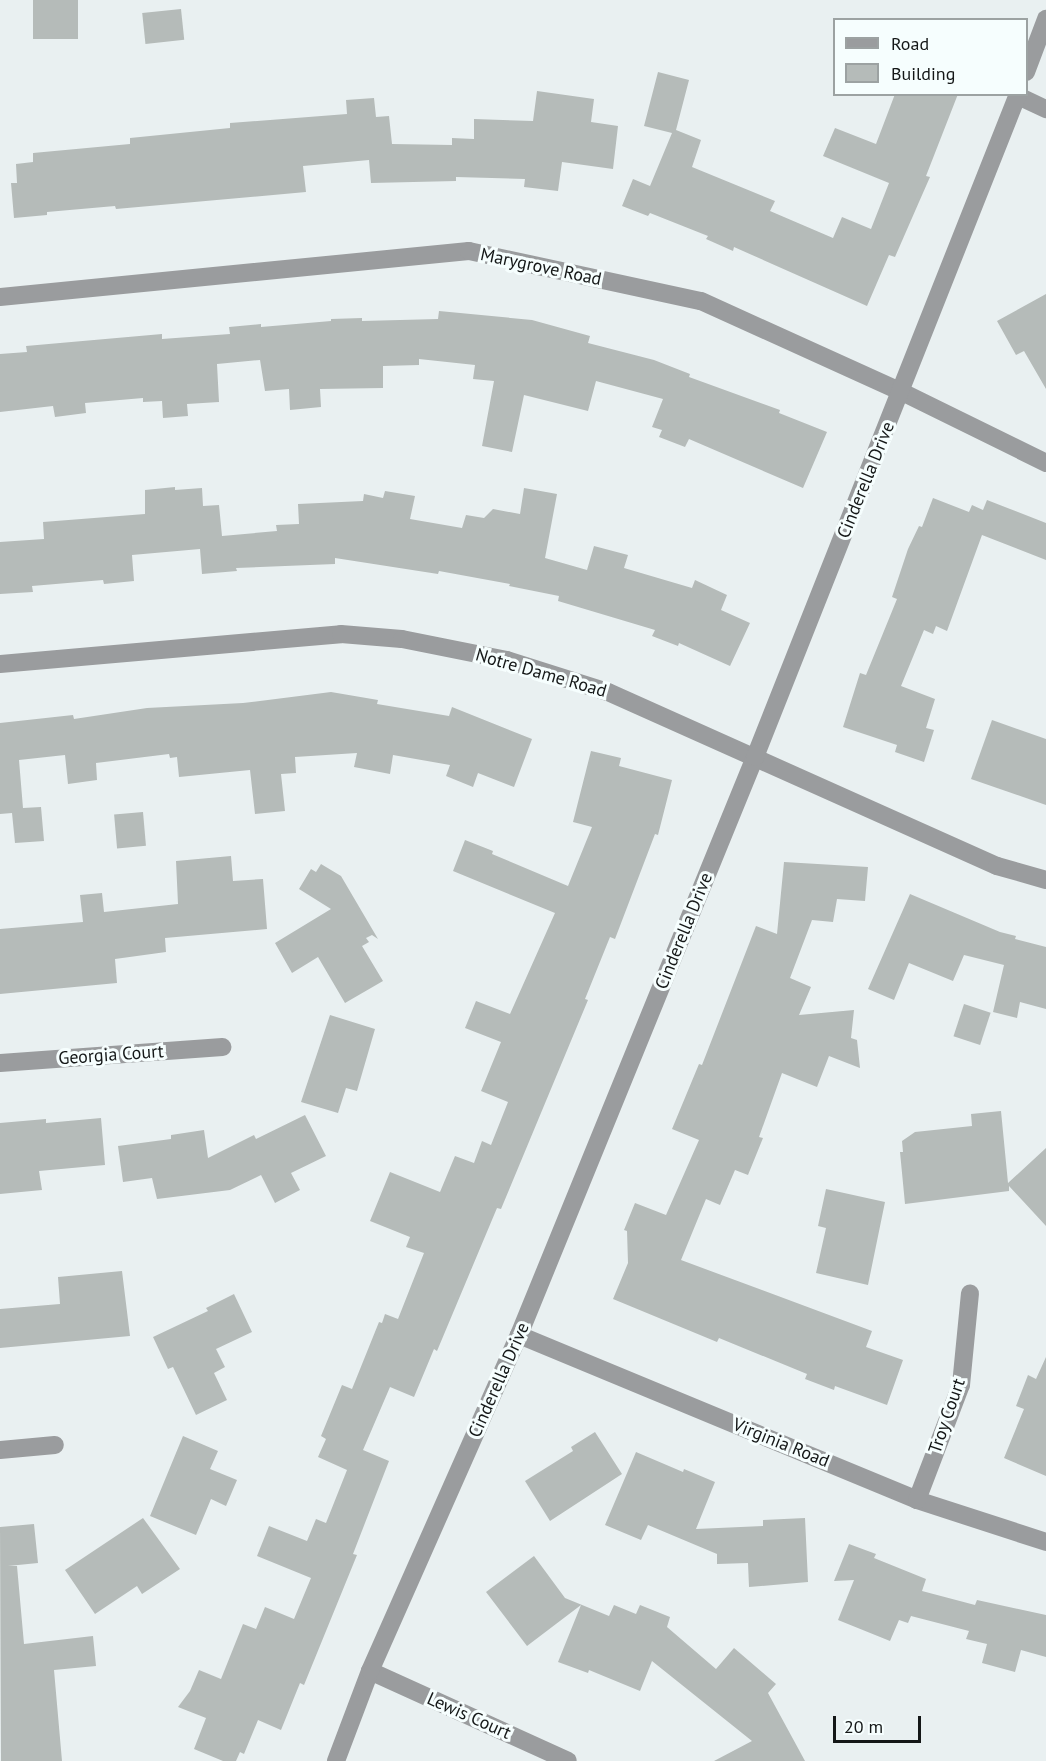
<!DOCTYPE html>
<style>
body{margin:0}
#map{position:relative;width:1046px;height:1761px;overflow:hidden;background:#e9f0f1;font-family:"PT Sans",sans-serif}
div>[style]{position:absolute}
.building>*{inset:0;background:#b5bbb9;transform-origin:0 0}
.street>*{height:18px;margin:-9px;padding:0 9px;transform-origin:9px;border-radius:9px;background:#9a9c9e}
span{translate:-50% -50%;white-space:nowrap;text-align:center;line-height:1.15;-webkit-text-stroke:6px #f6fefe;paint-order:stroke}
.street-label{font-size:18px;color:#141717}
.legend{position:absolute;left:833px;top:18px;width:195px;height:78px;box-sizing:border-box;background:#f6fefe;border:2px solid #9ca2a2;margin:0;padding:8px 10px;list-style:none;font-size:18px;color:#141717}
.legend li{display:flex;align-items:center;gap:12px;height:30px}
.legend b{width:30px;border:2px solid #9ca2a2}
.scale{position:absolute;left:833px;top:1716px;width:88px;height:27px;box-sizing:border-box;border:3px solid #141717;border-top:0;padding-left:8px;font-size:18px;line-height:21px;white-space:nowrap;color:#141717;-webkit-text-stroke:4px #f6fefe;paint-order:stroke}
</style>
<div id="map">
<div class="building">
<div style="left:33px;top:0;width:45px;height:39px"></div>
<div style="left:181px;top:9px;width:31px;height:39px;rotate:84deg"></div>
<div style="clip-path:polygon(658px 72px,689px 80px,676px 130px,701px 140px,692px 167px,775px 201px,770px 211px,833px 238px,842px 217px,871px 229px,889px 183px,823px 156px,835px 128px,876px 144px,895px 94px,958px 94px,926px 176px,930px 177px,919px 202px,895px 257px,889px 255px,867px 306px,734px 247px,733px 251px,706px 239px,708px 236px,650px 213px,648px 216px,622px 206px,633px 179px,650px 186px,672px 133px,644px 126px)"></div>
<div style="clip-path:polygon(537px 91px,594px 99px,591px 122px,618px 126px,613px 169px,562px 162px,558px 191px,524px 187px,525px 179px,456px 177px,456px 181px,371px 183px,369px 160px,303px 166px,306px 192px,116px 209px,115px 206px,47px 212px,47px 215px,14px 218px,11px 183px,17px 183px,16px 164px,33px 162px,33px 153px,130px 144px,130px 138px,230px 128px,230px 123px,347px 114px,346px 100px,374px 98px,376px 117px,389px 116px,392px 144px,452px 145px,452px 138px,474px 139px,474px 119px,533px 121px)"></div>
<div style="clip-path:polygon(1046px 294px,1046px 389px,1024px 351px,1016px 355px,997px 321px)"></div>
<div style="clip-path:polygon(439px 311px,532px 320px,590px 336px,588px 343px,654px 360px,690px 374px,689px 377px,780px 410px,779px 413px,827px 432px,803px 488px,689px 439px,685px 447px,659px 437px,662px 430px,652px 427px,663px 399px,596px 381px,588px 411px,524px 395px,512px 452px,482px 446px,494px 381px,473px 379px,475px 365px,419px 359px,419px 365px,383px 366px,383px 388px,320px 389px,321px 407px,290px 410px,289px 389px,265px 391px,260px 360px,217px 364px,219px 402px,187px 404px,188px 416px,163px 418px,162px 401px,143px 402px,143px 398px,85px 403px,86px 413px,55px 417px,53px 406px,0 412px,0 354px,27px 352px,26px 346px,162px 334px,162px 339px,230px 334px,229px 327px,261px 324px,261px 327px,331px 321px,331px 319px,362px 318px,362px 321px,438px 319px)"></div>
<div style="clip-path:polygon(175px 487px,175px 490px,202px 488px,203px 506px,219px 505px,222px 536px,277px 531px,276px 525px,299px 524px,298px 504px,363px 501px,364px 494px,383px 498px,385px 491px,415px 496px,410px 519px,462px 528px,466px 515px,484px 518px,493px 509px,520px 514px,524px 488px,557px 494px,545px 558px,587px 570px,594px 546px,628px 555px,624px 568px,692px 588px,695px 580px,727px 595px,721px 610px,750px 623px,730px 666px,679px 643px,678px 646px,652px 636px,655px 630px,558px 601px,559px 596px,509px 586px,510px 584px,439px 571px,438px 574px,335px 558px,335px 564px,236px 568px,237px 571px,202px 574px,200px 549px,132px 555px,134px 581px,104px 584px,103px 580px,32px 586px,33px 592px,0 594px,0 542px,44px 539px,43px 522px,145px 514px,145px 490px)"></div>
<div style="clip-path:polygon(933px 498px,969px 512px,972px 505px,983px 510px,987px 500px,1046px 523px,1046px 560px,982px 535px,947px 631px,936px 626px,933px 634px,924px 630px,901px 686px,935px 699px,926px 728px,934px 730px,924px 762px,895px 752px,897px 745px,843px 727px,860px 673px,866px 675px,897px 599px,892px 597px,908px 549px,919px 526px,922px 527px)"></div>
<div style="clip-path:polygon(331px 692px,378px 700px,377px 704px,449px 716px,452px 707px,532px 739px,514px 787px,478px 773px,473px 787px,446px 776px,450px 765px,393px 755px,390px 774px,354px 767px,357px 753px,295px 757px,296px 773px,281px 774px,285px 811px,255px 814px,250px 770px,179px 777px,177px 757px,170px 758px,169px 754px,96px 763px,97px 780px,68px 784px,65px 755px,19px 760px,23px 808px,41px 807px,44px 841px,15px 843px,12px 813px,0 814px,0 723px,73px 715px,74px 719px,147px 708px,243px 703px)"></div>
<div style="clip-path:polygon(992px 720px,1046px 739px,1046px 805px,971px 779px)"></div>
<div style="clip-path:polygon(591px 751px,621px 758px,619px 766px,672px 780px,658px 835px,655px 834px,615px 939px,610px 937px,585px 999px,588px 1000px,501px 1209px,497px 1208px,437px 1351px,434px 1349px,414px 1397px,390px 1387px,363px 1450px,389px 1461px,353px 1554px,357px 1555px,304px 1685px,300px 1683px,281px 1730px,258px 1720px,244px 1754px,240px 1752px,236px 1761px,223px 1761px,194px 1749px,206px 1718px,178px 1707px,190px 1691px,199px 1670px,221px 1679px,243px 1624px,256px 1629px,265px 1607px,294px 1619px,311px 1578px,257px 1556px,269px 1526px,307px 1541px,316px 1519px,326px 1523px,347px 1470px,318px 1457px,326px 1439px,321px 1436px,342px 1385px,352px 1389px,379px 1322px,382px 1323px,385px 1314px,398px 1319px,424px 1253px,406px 1247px,410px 1237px,370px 1221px,390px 1172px,440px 1192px,455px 1156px,474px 1163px,482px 1141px,491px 1145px,508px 1102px,481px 1091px,501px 1042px,465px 1028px,476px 1001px,510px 1014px,555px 913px,453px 871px,465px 840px,493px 851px,492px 854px,568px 886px,592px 827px,573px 822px)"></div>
<div style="left:143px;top:812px;width:34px;height:29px;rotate:85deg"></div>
<div style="clip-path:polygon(231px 856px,233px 881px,263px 879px,267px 929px,165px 938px,166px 952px,115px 959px,117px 983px,0 994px,0 929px,83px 922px,80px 895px,102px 893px,104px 912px,178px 904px,176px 861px)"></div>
<div style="clip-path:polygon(784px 862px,868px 867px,865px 901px,837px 899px,833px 922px,812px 920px,790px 978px,811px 987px,799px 1015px,854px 1010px,851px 1038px,857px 1040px,860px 1068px,829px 1056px,817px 1087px,782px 1073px,759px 1137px,763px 1138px,748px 1175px,735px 1170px,720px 1205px,706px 1199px,681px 1260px,872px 1331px,866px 1347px,903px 1360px,887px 1405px,835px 1386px,834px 1390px,805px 1379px,807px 1374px,719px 1338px,717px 1342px,613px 1299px,628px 1263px,627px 1231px,624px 1230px,635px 1203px,666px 1215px,699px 1140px,672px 1129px,699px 1064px,702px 1065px,756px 926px,777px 934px)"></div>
<div style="clip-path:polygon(321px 864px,341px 876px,378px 939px,372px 935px,366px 938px,369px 942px,362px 946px,383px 981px,345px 1003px,318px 957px,292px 973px,275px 943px,331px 909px,299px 889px,311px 869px,316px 872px)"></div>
<div style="clip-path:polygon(910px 894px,1000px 932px,1016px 936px,1015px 939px,1046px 947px,1046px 1009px,1020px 1002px,1017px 1018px,993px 1012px,1004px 965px,964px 955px,953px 981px,909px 963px,894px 1000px,868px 989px)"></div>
<div style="left:964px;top:1004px;width:28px;height:34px;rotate:18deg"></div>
<div style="clip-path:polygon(330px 1015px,375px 1029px,357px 1091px,346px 1088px,338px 1113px,301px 1102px)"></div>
<div style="clip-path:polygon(1001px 1111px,1008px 1183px,1046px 1148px,1046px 1226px,1009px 1186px,1009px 1191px,905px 1204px,900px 1152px,903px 1152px,902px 1141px,915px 1132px,972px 1126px,971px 1114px)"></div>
<div style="clip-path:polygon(305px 1115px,326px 1156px,291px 1173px,300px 1190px,275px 1203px,261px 1175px,230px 1190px,157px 1199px,152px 1178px,123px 1182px,118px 1146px,171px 1139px,171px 1135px,204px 1130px,208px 1158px,254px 1135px,256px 1139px)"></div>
<div style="clip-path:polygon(101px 1118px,105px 1165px,39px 1171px,42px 1190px,0 1194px,0 1123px,46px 1119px,46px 1123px)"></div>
<div style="clip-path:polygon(826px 1189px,885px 1202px,868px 1285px,816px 1273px,826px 1228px,818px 1226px)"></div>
<div style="clip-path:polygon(122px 1271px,130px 1336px,0 1348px,0 1309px,60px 1304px,58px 1277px)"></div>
<div style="clip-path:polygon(234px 1294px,252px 1332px,216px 1349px,225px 1367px,214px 1373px,227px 1400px,196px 1415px,173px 1367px,168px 1369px,153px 1337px,208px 1311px,206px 1308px)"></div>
<div style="clip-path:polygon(1046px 1357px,1046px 1476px,1004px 1458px,1024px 1409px,1016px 1406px,1028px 1375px,1036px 1379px)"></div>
<div style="clip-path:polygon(595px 1432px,622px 1474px,550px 1521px,525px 1481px,573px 1451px,571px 1447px)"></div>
<div style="clip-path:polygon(183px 1436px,218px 1451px,210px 1469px,237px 1480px,226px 1506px,211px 1499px,196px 1535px,150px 1516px)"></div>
<div style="clip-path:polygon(636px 1452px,683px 1472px,684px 1469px,715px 1482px,696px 1529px,763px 1526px,763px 1520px,805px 1518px,808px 1582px,749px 1587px,748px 1563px,717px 1564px,717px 1554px,648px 1525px,641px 1540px,605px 1525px)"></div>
<div style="clip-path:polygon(143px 1518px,180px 1569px,142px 1594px,137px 1586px,95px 1614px,65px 1570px)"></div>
<div style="clip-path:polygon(34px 1524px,38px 1563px,8px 1566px,17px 1566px,24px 1644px,93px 1636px,96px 1666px,54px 1670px,62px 1761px,1px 1761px,0 1527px)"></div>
<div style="clip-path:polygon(849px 1544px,876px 1554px,874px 1558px,926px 1579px,922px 1591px,975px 1605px,977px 1600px,1046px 1615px,1046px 1657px,1021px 1650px,1015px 1672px,982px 1663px,987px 1644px,966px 1639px,969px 1631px,911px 1616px,908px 1623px,899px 1620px,890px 1641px,838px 1620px,854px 1580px,834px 1581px)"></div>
<div style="clip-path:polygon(534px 1556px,565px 1598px,609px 1616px,614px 1605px,636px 1614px,640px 1605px,670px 1617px,667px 1627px,716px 1669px,734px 1648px,776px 1684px,768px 1693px,805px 1761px,714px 1761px,752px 1741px,652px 1661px,640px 1691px,589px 1670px,588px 1673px,558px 1662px,581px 1605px,527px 1646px,486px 1592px)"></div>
</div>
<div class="street">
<div style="left:1026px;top:72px;width:57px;rotate:-69.3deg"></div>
<div style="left:1018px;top:96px;width:31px;rotate:25deg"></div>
<div style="left:0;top:297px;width:471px;rotate:-5.6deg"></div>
<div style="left:469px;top:251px;width:237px;rotate:12.2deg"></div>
<div style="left:701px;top:301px;width:221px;rotate:24.4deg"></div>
<div style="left:902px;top:392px;width:161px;rotate:26.2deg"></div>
<div style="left:0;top:664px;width:342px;rotate:-5deg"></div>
<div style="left:341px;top:634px;width:61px;rotate:4.7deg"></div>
<div style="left:402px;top:639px;width:107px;rotate:11.3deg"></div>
<div style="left:507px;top:660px;width:106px;rotate:17.6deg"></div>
<div style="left:608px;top:692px;width:426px;rotate:24.1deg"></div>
<div style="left:997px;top:866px;width:51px;rotate:15.9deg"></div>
<div style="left:0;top:1063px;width:223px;rotate:-4.1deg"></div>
<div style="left:519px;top:1335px;width:431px;rotate:22.5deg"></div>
<div style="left:917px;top:1500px;width:136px;rotate:18deg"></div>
<div style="left:0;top:1450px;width:55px;rotate:-5.2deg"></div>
<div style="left:917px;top:1500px;width:123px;rotate:-69.1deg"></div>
<div style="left:961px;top:1385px;width:92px;rotate:-84.4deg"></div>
<div style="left:370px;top:1671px;width:217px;rotate:24.4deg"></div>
<div style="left:336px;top:1761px;width:96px;rotate:-69.3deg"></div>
<div style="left:370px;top:1671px;width:368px;rotate:-66.1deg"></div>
<div style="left:519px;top:1335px;width:624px;rotate:-67.79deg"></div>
<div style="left:755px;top:757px;width:713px;rotate:-68.36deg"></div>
</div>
<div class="street-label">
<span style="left:541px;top:267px;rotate:12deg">Marygrove Road</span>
<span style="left:866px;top:480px;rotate:-68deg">Cinderella Drive</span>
<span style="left:541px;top:673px;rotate:16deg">Notre Dame Road</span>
<span style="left:684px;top:931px;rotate:-68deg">Cinderella Drive</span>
<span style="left:111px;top:1055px;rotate:-4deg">Georgia Court</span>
<span style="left:499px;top:1380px;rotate:-66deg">Cinderella Drive</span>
<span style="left:947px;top:1416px;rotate:-71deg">Troy Court</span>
<span style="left:781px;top:1443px;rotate:22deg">Virginia Road</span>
<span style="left:469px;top:1716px;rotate:24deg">Lewis Court</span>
</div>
<ul class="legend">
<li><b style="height:8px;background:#9a9c9e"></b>Road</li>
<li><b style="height:16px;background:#b5bbb9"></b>Building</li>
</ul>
<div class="scale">20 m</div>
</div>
